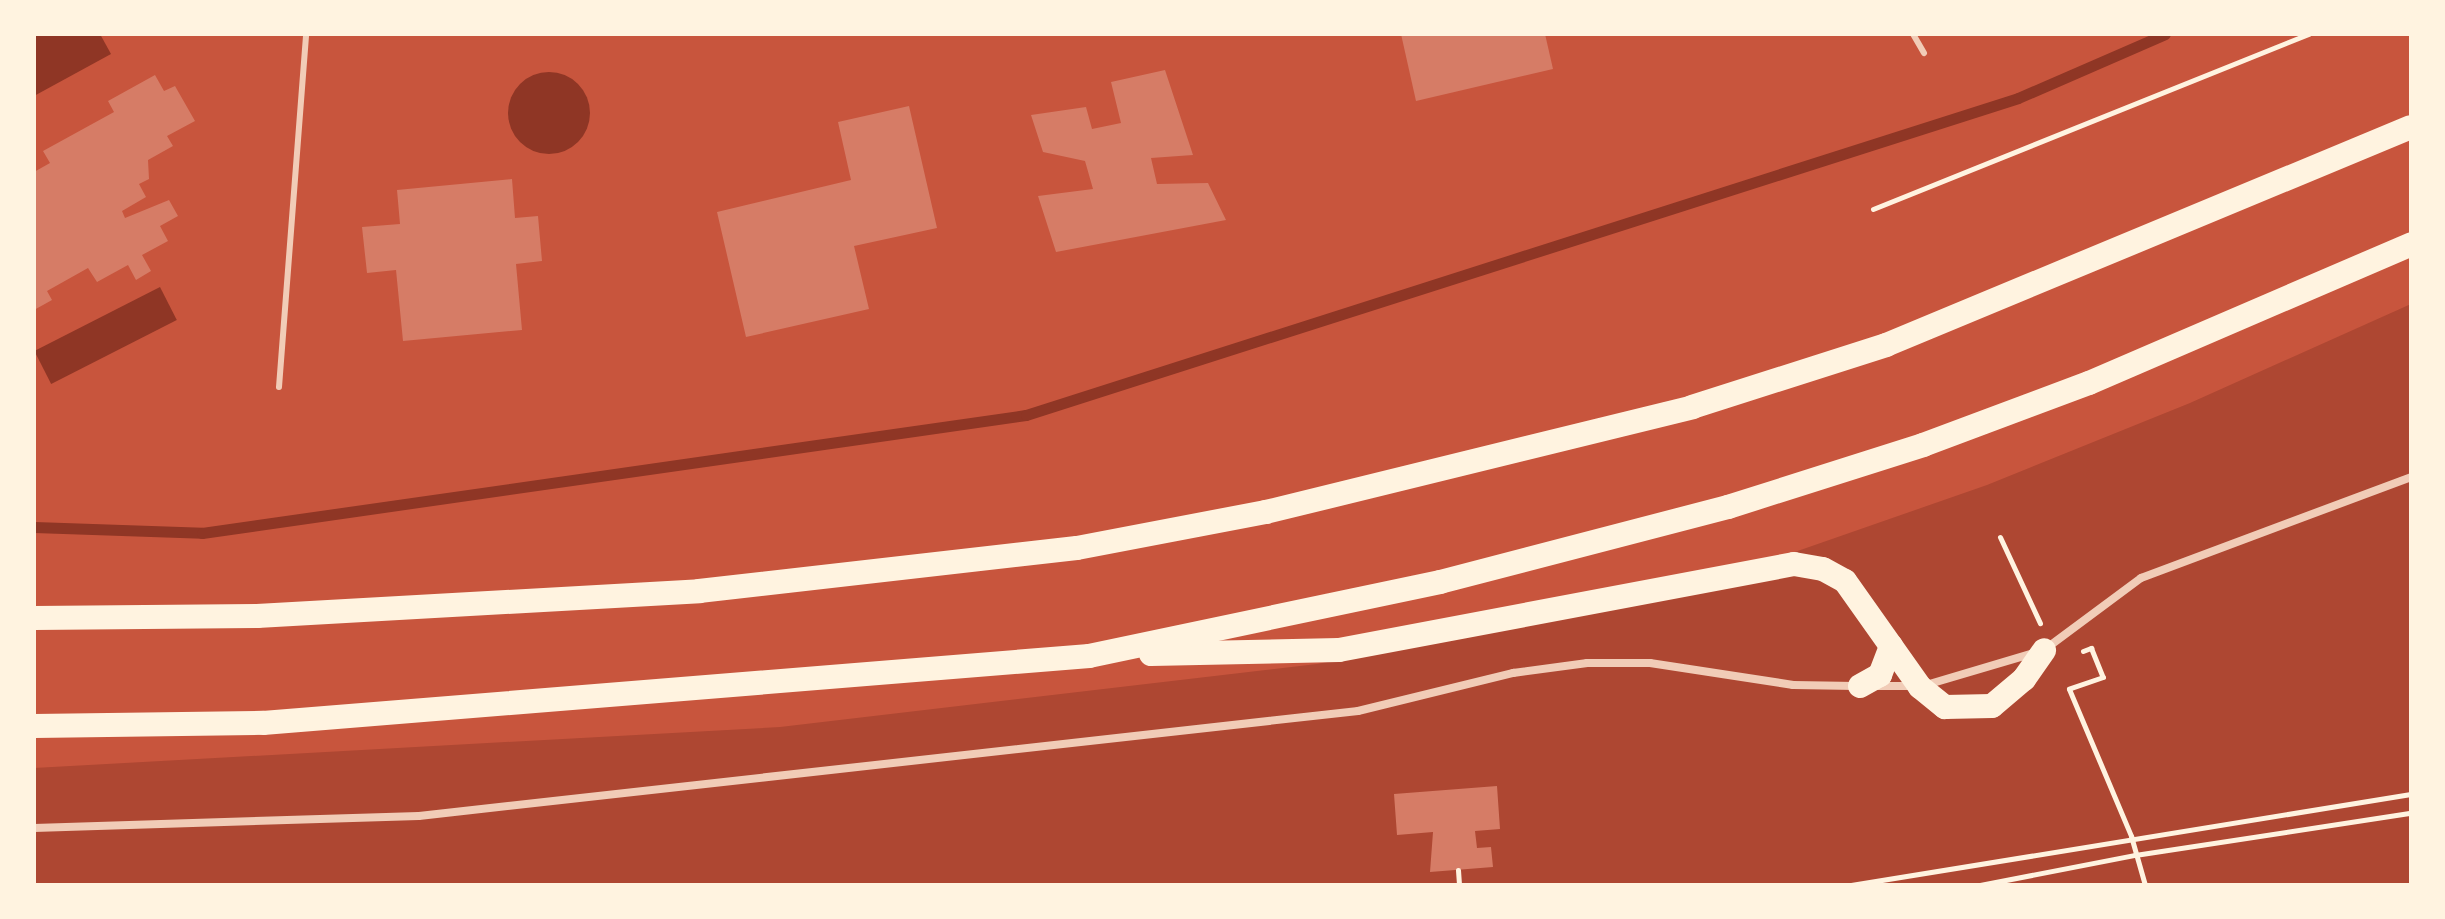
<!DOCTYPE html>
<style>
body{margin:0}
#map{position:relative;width:2445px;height:919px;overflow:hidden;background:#c8553d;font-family:Rubik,sans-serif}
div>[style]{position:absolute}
.green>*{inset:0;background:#ae4732}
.water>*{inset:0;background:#8f3625;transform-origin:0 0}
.round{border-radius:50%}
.stream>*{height:11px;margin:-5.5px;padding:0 5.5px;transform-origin:5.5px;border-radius:5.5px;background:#8f3625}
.building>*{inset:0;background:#d67c66}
.path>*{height:5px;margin:-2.5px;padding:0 2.5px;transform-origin:2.5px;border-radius:2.5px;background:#fff3e0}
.service>*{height:6px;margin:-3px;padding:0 3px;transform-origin:3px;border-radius:3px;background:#f1ccb7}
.minor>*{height:8px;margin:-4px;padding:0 4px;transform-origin:4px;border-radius:4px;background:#f1ccb7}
.motorway>*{height:24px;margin:-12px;padding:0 12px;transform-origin:12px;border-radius:12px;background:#fff3e0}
span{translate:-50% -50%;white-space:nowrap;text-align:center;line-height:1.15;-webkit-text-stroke:8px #fff3e0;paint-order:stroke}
.frame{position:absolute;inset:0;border:36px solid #fff3e0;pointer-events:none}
</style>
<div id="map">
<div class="green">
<div style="clip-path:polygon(2411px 304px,2411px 885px,34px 885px,34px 768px,780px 727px,1317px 664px,1522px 623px,1789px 554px,1987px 485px,2190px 403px)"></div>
</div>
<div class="water">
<div style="clip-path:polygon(34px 34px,100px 34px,111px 54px,34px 96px)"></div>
<div class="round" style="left:508px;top:72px;width:82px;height:82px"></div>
<div style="left:160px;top:287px;width:37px;height:141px;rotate:63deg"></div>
</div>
<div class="stream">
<div style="left:34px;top:527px;width:168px;rotate:2deg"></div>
<div style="left:202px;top:533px;width:832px;rotate:-8.15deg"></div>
<div style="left:1026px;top:415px;width:1041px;rotate:-17.72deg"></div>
<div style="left:2018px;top:98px;width:160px;rotate:-23.5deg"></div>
</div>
<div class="building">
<div style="clip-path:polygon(1401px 34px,1545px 34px,1553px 69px,1416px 101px)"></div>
<div style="clip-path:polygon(1165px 70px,1193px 155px,1151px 158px,1157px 184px,1208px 183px,1226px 220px,1056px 252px,1038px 196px,1093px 189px,1085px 161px,1043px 152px,1031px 115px,1086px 107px,1092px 129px,1121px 123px,1111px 82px)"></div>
<div style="clip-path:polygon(155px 75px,164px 91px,175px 86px,195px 121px,167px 136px,173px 146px,148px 160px,149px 179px,139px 184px,146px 197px,122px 211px,125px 218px,169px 200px,178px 216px,160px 226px,168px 241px,142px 255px,151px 271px,136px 280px,128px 265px,97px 282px,88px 268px,47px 291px,52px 300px,34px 310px,34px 172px,50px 163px,43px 151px,114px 112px,108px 101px)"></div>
<div style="clip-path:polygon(909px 106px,937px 228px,854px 246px,869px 309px,746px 337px,717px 212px,851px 180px,838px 122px)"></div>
<div style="clip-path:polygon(512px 179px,515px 218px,538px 216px,542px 261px,516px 264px,522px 330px,403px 341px,396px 270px,367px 273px,362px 227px,400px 224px,397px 190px)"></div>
<div style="clip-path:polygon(1497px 786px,1500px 829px,1475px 831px,1477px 848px,1491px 847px,1493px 867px,1430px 872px,1433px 832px,1397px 835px,1394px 794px)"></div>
</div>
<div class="path">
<div style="left:1873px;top:209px;width:470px;rotate:-21.9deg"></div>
<div style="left:2000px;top:537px;width:95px;rotate:65.1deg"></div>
<div style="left:2083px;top:651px;width:9px;rotate:-21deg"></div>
<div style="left:2091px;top:648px;width:31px;rotate:68deg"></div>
<div style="left:2103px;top:677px;width:36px;rotate:161deg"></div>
<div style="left:2069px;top:689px;width:160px;rotate:67.1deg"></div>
<div style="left:2131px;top:836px;width:51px;rotate:74.1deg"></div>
<div style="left:1458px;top:870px;width:15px;rotate:86deg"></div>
<div style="left:1851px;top:885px;width:567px;rotate:-9.23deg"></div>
<div style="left:1980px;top:885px;width:158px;rotate:-11deg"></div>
<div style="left:2135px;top:855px;width:279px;rotate:-8.7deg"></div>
</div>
<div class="service">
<div style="left:1913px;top:34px;width:22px;rotate:60deg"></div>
<div style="left:279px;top:387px;width:354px;rotate:-85.6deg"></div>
</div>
<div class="minor">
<div style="left:1926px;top:685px;width:123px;rotate:-16.5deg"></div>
<div style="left:2044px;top:650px;width:121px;rotate:-36.6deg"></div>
<div style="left:2141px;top:578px;width:288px;rotate:-20.5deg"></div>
<div style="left:1874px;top:686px;width:38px"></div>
<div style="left:34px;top:828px;width:385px;rotate:-1.8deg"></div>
<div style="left:419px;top:816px;width:945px;rotate:-6.38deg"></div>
<div style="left:1358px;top:711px;width:160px;rotate:-13.8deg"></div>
<div style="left:1513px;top:673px;width:75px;rotate:-7.7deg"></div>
<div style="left:1587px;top:663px;width:63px"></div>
<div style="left:1650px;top:663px;width:145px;rotate:8.7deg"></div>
<div style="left:1793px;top:685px;width:63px;rotate:0.9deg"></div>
</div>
<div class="motorway">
<div style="left:34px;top:618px;width:223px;rotate:-0.5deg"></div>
<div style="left:257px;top:616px;width:443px;rotate:-3.2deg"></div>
<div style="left:699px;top:591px;width:380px;rotate:-6.5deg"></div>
<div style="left:1077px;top:548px;width:192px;rotate:-10.8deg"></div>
<div style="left:1266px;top:512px;width:439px;rotate:-13.8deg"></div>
<div style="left:1692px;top:407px;width:204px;rotate:-17.7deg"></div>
<div style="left:1886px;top:345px;width:568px;rotate:-22.55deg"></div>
<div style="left:1151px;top:654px;width:188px;rotate:-1.2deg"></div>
<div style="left:1339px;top:650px;width:463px;rotate:-10.7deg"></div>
<div style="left:1794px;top:564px;width:29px;rotate:10deg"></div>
<div style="left:1823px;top:569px;width:25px;rotate:29deg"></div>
<div style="left:1845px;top:581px;width:130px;rotate:54.7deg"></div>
<div style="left:1920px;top:687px;width:32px;rotate:39deg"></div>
<div style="left:1945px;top:707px;width:47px;rotate:-1.2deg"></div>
<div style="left:1992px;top:706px;width:42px;rotate:-40.2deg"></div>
<div style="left:2024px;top:679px;width:35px;rotate:-55deg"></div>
<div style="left:1860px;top:686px;width:23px;rotate:-29deg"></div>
<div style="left:1880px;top:675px;width:31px;rotate:-69deg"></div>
<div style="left:34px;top:726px;width:229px;rotate:-0.8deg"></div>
<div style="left:263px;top:723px;width:829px;rotate:-4.64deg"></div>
<div style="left:1089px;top:656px;width:359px;rotate:-11.9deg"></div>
<div style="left:1440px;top:582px;width:298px;rotate:-14.6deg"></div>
<div style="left:1728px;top:507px;width:205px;rotate:-17.6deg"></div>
<div style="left:1923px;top:445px;width:177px;rotate:-20.5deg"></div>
<div style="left:2089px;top:383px;width:351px;rotate:-23.3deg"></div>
</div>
<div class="frame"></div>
</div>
